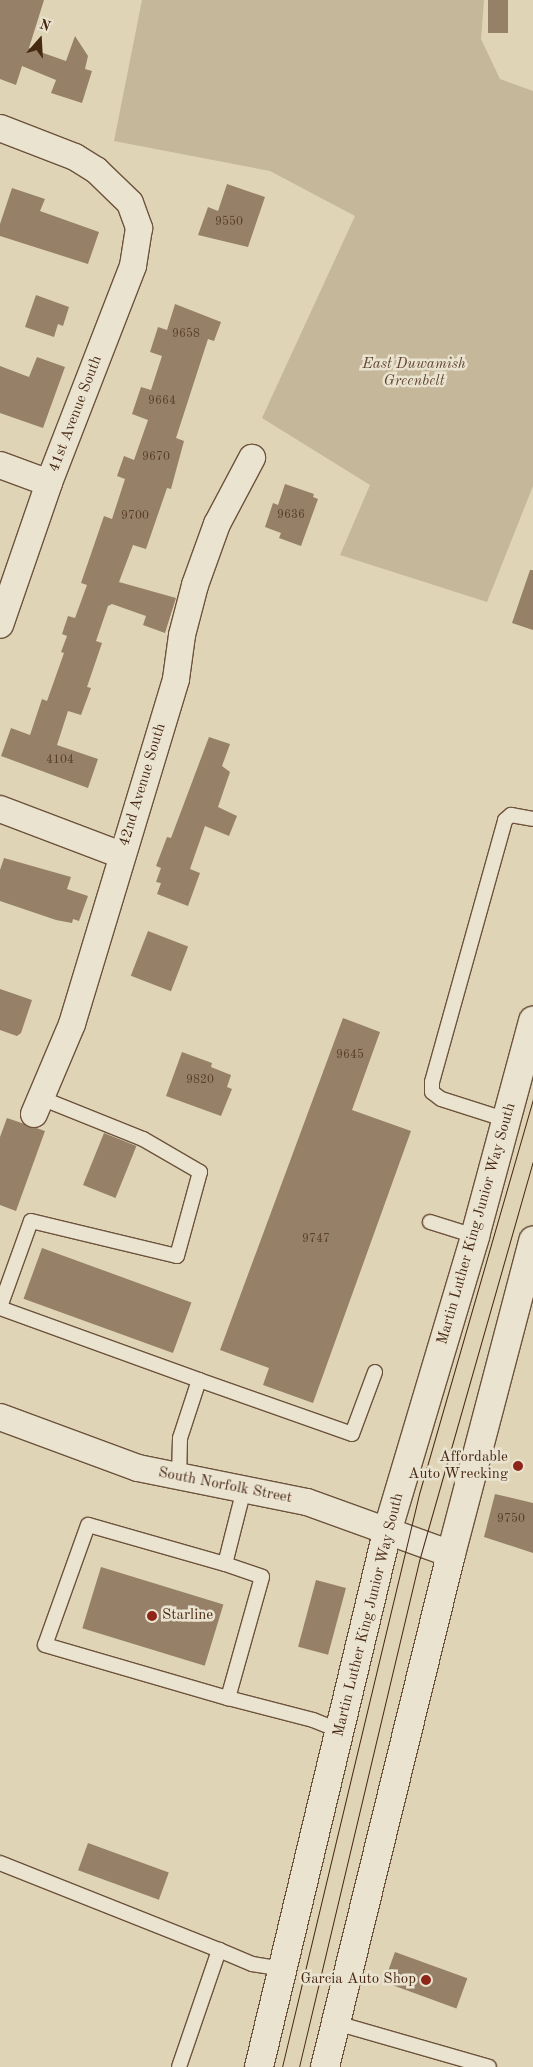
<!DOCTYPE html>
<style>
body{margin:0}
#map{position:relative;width:533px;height:2067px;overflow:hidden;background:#dfd4b6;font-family:"Old Standard TT",serif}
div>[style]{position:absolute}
.green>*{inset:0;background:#c5b79a}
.building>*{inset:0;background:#968168;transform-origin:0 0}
.roads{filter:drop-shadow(1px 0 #6d533c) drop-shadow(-1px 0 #6d533c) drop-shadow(0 1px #6d533c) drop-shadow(0 -1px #6d533c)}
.lane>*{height:14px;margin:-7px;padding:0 7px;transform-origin:7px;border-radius:7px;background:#eae3d0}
.street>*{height:26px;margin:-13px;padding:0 13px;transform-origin:13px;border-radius:13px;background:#eae3d0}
.secondary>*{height:28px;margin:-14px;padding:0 14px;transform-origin:14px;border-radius:14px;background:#eae3d0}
.tram>*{height:1px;margin:-0.5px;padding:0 0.5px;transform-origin:0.5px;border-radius:0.5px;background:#472813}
.dots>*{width:14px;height:14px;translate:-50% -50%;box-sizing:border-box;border:2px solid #eae3d0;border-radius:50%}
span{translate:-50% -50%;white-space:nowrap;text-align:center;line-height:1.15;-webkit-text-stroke:5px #eae3d0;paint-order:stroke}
.number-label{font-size:12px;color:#5b3e28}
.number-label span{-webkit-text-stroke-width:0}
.park-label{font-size:15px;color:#60452e;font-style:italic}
.street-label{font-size:15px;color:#472813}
.poi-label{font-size:15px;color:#472813}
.right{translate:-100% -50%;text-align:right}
.left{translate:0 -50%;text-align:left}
.north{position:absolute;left:15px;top:15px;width:50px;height:50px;-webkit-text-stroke:4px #eae3d0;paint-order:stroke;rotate:19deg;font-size:14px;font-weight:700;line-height:20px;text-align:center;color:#472813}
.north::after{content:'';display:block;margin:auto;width:18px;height:22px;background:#472813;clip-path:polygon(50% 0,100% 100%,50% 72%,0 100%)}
</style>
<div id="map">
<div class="green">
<div style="clip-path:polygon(142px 0,484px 0,481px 39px,500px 79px,533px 91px,533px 486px,487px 602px,340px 555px,370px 485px,262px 418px,355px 216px,270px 171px,114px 141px)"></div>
</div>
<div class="building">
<div style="clip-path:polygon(0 0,44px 0,29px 48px,66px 61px,75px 36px,88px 56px,85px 69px,92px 71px,82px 103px,51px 93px,56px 80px,22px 66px,16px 85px,0 79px)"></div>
<div style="left:488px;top:0;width:20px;height:33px"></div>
<div style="clip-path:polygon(227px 184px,265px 197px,248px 247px,198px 235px,208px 207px,218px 211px)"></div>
<div style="clip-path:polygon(12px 188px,45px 199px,40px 211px,99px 232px,88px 264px,0 236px,0 224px)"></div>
<div style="clip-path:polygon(36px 295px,69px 307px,63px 326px,58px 324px,54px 337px,25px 327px)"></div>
<div style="clip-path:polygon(175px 304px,221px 322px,214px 341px,208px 339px,176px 438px,184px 441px,171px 489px,167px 488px,146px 549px,133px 545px,119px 582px,176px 598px,165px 633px,143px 625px,146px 616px,112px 604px,108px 606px,96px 641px,102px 643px,87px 687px,91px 688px,81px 715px,68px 711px,57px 745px,98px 759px,88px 788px,1px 756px,11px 728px,30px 735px,42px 699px,47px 701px,64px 653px,61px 652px,67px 636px,62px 634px,68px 616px,75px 618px,87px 585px,81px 583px,104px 516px,112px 519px,125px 479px,117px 476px,124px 456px,134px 460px,148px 420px,132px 414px,141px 387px,151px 390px,162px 356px,150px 352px,158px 327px,167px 330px)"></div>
<div style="clip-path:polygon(37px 357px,65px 367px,43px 428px,0 413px,0 366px,29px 377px)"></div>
<div style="clip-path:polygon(285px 484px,314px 494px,313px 497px,318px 499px,301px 546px,279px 538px,281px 533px,265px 527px,273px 503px,278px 505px)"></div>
<div style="clip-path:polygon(530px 570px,533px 570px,533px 630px,512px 623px)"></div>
<div style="clip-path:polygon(209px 737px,230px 744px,222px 766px,230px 772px,218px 807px,237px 816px,229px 836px,205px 826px,190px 869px,200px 873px,188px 906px,157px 894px,161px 883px,156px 882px,161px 868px,156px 866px,167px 837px,171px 838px)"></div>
<div style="clip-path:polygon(4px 858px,71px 877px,67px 889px,88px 896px,79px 921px,73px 919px,72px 923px,56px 920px,0 901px,0 870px)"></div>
<div style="left:148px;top:931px;width:43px;height:48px;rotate:21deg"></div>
<div style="clip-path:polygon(0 989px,32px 1000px,21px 1033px,17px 1036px,0 1030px)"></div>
<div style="clip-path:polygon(343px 1018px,380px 1032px,352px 1110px,411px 1131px,313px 1403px,263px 1385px,269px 1368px,220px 1350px)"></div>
<div style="clip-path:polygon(182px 1052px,212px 1063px,211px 1067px,231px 1075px,227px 1087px,232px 1089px,221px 1116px,166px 1096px)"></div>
<div style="clip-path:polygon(7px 1118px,45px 1131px,16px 1211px,0 1205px,0 1137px)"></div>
<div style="left:104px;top:1133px;width:35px;height:56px;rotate:22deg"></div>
<div style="left:42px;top:1248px;width:159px;height:54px;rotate:20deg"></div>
<div style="clip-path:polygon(495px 1494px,533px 1503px,533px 1553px,484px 1537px)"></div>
<div style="left:101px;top:1567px;width:128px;height:64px;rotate:17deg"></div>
<div style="left:316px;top:1580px;width:31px;height:69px;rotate:15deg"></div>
<div style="left:88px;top:1843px;width:86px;height:29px;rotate:20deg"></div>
<div style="left:395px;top:1952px;width:77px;height:32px;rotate:20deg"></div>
</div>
<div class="roads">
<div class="lane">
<div style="left:507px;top:1120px;width:69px;rotate:-162.3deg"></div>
<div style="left:441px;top:1099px;width:11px;rotate:-142deg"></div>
<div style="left:432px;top:1092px;width:10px;rotate:-90deg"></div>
<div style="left:432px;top:1082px;width:272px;rotate:-74.4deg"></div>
<div style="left:505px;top:820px;width:8px;rotate:-40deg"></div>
<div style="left:511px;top:815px;width:22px;rotate:10deg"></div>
<div style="left:430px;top:1222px;width:47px;rotate:17.3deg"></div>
<div style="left:0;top:1307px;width:91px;rotate:-70.2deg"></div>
<div style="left:31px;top:1221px;width:150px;rotate:13.5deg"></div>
<div style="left:177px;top:1256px;width:87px;rotate:-74.7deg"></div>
<div style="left:200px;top:1172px;width:66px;rotate:-149.9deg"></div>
<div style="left:143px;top:1139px;width:110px;rotate:-158.1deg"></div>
<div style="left:0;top:1308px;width:212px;rotate:19.9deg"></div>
<div style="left:199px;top:1380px;width:61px;rotate:108.1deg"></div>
<div style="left:180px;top:1438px;width:40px;rotate:91.4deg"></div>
<div style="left:199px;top:1380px;width:162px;rotate:19.4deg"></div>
<div style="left:352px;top:1434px;width:66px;rotate:-69.6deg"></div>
<div style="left:244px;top:1489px;width:77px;rotate:104.2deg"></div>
<div style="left:225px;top:1564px;width:39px;rotate:19deg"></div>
<div style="left:262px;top:1577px;width:126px;rotate:105.7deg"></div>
<div style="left:228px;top:1698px;width:88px;rotate:14.5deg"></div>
<div style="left:313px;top:1720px;width:29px;rotate:22deg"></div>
<div style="left:225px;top:1564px;width:142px;rotate:-164.1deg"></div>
<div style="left:88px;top:1525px;width:127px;rotate:109.7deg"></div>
<div style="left:45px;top:1645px;width:191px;rotate:16.2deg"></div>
<div style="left:0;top:1863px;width:236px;rotate:21.7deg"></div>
<div style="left:336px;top:2023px;width:159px;rotate:16deg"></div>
<div style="left:179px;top:2067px;width:124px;rotate:-71.1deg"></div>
<div style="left:219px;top:1950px;width:36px;rotate:23deg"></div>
<div style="left:252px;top:1964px;width:31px;rotate:9deg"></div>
</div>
<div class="street">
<div style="left:0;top:128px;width:80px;rotate:21.1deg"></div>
<div style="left:75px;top:157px;width:25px;rotate:32deg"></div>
<div style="left:96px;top:170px;width:47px;rotate:44.1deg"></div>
<div style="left:130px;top:203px;width:27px;rotate:70deg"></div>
<div style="left:139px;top:228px;width:38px;rotate:99deg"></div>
<div style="left:133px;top:266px;width:233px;rotate:111.2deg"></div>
<div style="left:49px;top:483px;width:150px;rotate:109deg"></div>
<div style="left:0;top:465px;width:52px;rotate:20.2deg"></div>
<div style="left:0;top:809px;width:129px;rotate:20.8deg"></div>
<div style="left:34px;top:1114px;width:98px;rotate:-67.1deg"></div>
<div style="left:72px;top:1024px;width:360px;rotate:-73.2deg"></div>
<div style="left:176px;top:679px;width:44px;rotate:-82.2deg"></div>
<div style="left:182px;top:635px;width:52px;rotate:-75.4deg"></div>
<div style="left:195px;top:585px;width:65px;rotate:-70.2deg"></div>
<div style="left:217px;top:524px;width:75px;rotate:-62.1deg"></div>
<div style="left:0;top:1417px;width:147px;rotate:20.3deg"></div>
<div style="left:138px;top:1468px;width:172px;rotate:11.4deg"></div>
<div style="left:307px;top:1502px;width:153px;rotate:19.9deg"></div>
</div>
<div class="secondary">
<div style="left:259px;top:2067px;width:550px;rotate:-76.54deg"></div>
<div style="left:387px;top:1532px;width:309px;rotate:-73.4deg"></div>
<div style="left:475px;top:1236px;width:223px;rotate:-74.9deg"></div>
<div style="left:325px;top:2067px;width:528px;rotate:-76.2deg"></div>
<div style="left:451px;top:1554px;width:324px;rotate:-75.3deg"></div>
</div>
</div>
<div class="tram">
<div style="left:282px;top:2067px;width:589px;rotate:-76.55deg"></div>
<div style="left:419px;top:1494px;width:412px;rotate:-73.9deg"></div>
<div style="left:299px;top:2067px;width:520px;rotate:-76.66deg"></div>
<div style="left:419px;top:1561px;width:415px;rotate:-74.1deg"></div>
</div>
<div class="dots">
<div style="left:518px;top:1466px;background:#8f2418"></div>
<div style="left:152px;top:1616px;background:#8f2418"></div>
<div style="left:426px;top:1980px;background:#8f2418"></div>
</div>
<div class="number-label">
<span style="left:229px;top:223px">9550</span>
<span style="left:186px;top:335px">9658</span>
<span style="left:162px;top:402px">9664</span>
<span style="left:156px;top:458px">9670</span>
<span style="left:291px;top:516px">9636</span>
<span style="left:135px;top:517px">9700</span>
<span style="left:60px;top:761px">4104</span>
<span style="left:350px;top:1056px">9645</span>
<span style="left:200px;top:1081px">9820</span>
<span style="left:316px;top:1240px">9747</span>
<span style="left:511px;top:1520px">9750</span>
</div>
<div class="park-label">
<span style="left:414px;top:373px">East Duwamish<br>Greenbelt</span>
</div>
<div class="street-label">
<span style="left:76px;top:414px;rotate:-69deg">41st Avenue South</span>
<span style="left:143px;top:785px;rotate:-73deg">42nd Avenue South</span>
<span style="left:477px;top:1224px;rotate:-74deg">Martin Luther King Junior Way South</span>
<span style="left:225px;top:1486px;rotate:11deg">South Norfolk Street</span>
<span style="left:369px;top:1615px;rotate:-76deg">Martin Luther King Junior Way South</span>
</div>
<div class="poi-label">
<span class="right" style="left:508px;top:1466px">Affordable<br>Auto Wrecking</span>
<span class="left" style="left:162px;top:1616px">Starline</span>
<span class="right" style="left:416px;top:1980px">Garcia Auto Shop</span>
</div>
<div class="north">N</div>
</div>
